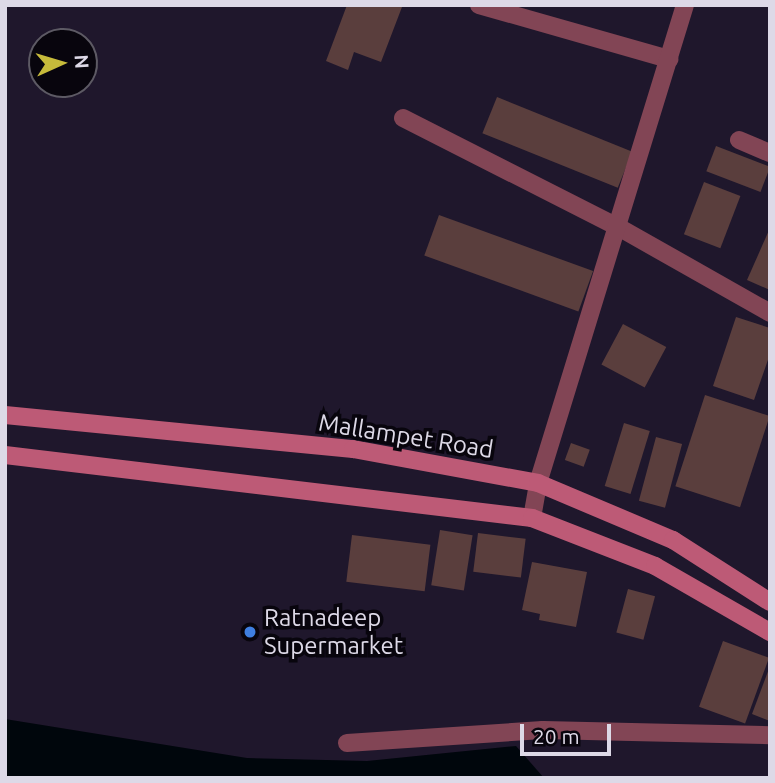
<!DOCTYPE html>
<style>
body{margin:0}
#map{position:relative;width:775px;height:783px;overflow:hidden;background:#1f172c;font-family:Ubuntu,sans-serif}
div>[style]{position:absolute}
.water>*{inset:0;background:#00060c}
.building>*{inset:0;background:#5a3e3d;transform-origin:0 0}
.minor>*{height:18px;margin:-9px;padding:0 9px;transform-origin:9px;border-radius:9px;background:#824555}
.secondary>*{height:18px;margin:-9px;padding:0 9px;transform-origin:9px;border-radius:9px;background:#bd5a76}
.dots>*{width:19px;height:19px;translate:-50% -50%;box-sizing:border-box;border:4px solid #08050d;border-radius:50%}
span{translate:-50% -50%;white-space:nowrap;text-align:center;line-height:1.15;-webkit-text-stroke:7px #08050d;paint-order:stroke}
.street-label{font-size:24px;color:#ddd9e7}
.poi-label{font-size:24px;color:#ddd9e7}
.left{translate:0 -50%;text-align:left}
.frame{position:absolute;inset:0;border:7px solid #ddd9e7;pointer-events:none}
.north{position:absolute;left:28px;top:28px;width:70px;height:70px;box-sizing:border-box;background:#08050d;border:2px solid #5d5a64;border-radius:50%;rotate:86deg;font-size:19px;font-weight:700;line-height:28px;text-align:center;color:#ddd9e7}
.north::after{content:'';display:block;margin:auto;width:24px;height:32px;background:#c7bb3b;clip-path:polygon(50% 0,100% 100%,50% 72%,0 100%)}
.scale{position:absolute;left:520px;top:724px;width:91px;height:32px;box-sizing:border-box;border:4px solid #ddd9e7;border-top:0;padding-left:9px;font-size:21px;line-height:24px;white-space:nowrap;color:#ddd9e7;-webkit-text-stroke:5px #08050d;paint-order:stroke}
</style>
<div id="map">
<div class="water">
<div style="clip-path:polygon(5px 719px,247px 758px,367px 761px,516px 746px,544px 778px,5px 778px)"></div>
</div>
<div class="building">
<div style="clip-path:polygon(347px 5px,402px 7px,381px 62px,354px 52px,348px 70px,326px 61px)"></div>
<div style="left:497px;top:97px;width:146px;height:39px;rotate:22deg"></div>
<div style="left:716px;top:146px;width:58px;height:27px;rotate:21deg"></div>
<div style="left:704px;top:182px;width:39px;height:56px;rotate:21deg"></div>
<div style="left:439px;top:215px;width:164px;height:43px;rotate:20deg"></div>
<div style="clip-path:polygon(770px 228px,770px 290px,747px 280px)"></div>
<div style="clip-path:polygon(736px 317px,770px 328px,770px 354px,754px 400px,713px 386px)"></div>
<div style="left:623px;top:324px;width:49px;height:46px;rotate:28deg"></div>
<div style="left:705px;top:395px;width:68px;height:96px;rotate:18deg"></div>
<div style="left:624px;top:423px;width:27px;height:66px;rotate:17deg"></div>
<div style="left:656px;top:437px;width:27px;height:66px;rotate:15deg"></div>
<div style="left:571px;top:443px;width:20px;height:18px;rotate:20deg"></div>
<div style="left:440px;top:530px;width:33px;height:56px;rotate:9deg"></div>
<div style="left:478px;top:533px;width:48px;height:39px;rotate:7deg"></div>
<div style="left:352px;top:535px;width:79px;height:47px;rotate:7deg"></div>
<div style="clip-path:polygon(532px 562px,587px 572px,576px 627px,539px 620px,540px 614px,522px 610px)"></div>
<div style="left:628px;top:589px;width:28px;height:45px;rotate:15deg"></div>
<div style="left:723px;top:641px;width:49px;height:70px;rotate:20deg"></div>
<div style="clip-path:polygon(770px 666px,770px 721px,752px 714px)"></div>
</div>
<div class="minor">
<div style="left:479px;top:5px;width:198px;rotate:15.9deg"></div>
<div style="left:403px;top:118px;width:243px;rotate:26.9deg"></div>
<div style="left:620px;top:228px;width:172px;rotate:29.5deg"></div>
<div style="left:739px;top:140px;width:34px;rotate:23deg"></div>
<div style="left:532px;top:518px;width:36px;rotate:-80deg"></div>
<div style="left:538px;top:483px;width:500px;rotate:-72.91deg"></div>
<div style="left:347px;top:743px;width:196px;rotate:-3.8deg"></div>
<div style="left:543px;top:730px;width:227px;rotate:1.3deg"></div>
</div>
<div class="secondary">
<div style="left:5px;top:415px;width:350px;rotate:5.6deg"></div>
<div style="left:353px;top:449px;width:188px;rotate:10.4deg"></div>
<div style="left:538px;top:483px;width:147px;rotate:22.9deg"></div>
<div style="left:673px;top:540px;width:115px;rotate:32.6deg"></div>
<div style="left:5px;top:455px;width:531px;rotate:6.82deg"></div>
<div style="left:532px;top:518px;width:132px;rotate:21.3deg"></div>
<div style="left:655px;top:566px;width:133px;rotate:29.9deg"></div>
</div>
<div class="dots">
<div style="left:250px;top:632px;background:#3f7fe0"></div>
</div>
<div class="street-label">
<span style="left:406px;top:436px;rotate:9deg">Mallampet Road</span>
</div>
<div class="poi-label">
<span class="left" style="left:264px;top:632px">Ratnadeep<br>Supermarket</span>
</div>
<div class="frame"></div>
<div class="north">N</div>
<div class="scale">20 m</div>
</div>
